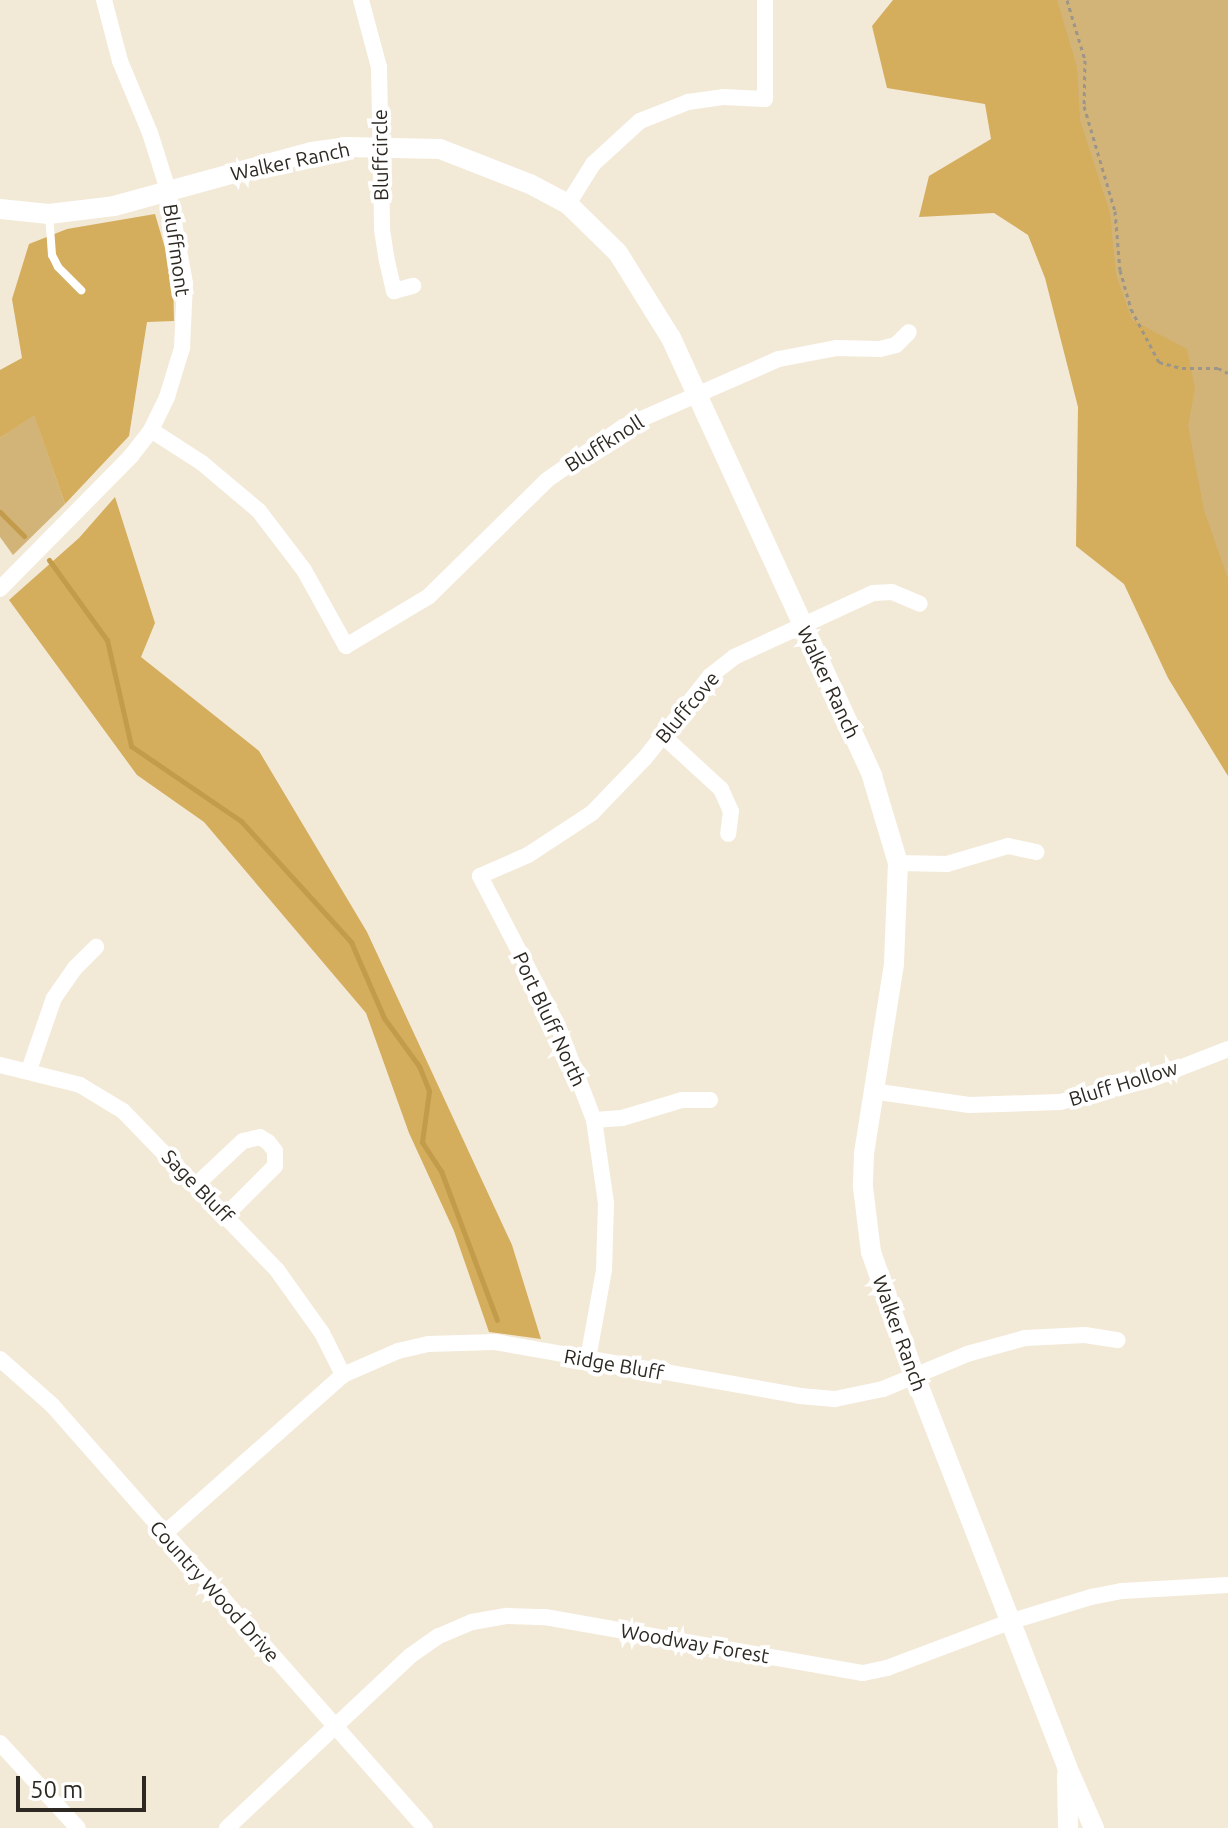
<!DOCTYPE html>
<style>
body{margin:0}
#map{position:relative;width:1228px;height:1828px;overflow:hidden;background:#f3e9d7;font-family:Ubuntu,sans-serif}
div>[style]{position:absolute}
.green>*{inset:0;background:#d2b478}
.forest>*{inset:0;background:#d4ad5d}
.stream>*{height:5px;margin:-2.5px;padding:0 2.5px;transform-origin:2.5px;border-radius:2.5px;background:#c39c4b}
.path>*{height:3px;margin-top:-1.5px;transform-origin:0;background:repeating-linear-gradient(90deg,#9c9588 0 4px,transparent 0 8px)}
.service>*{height:8px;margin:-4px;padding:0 4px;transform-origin:4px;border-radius:4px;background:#fff}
.minor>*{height:16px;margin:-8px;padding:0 8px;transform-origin:8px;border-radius:8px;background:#fff}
.tertiary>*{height:20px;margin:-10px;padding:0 10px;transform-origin:10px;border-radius:10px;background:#fff}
span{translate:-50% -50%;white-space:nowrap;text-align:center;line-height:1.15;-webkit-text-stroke:8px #fff;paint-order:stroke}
.street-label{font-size:20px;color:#2d2922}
.scale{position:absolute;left:16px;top:1776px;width:130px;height:36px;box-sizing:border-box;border:4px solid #2d2922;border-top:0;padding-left:10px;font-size:24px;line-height:28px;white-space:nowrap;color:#2d2922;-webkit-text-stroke:6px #fff;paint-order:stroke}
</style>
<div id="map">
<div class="green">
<div style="clip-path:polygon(1015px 0,1228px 0,1228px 612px)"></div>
<div style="clip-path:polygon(34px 414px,65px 504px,13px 555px,0 537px,0 438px)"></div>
</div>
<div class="forest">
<div style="clip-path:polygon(893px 0,1057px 0,1077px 67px,1080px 120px,1110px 213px,1116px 275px,1132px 320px,1187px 349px,1195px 388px,1188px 426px,1204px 510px,1228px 579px,1228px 776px,1168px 678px,1124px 584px,1076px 546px,1078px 407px,1045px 278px,1028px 235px,994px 213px,919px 217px,929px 176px,991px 139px,985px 104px,887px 88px,872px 26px)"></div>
<div style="clip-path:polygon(155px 214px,173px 275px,174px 321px,147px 322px,129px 436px,65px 504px,34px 415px,0 438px,0 370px,22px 358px,12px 299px,29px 244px,67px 229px)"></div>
<div style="clip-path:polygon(115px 497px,155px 623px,141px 657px,259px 751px,367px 932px,512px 1245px,541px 1339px,489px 1332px,454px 1231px,409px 1133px,366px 1013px,204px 822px,137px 775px,9px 600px,79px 538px)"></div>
</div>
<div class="stream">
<div style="left:0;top:512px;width:34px;rotate:45deg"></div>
<div style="left:49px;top:560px;width:99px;rotate:54.1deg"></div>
<div style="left:107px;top:640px;width:109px;rotate:77.2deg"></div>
<div style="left:131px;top:746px;width:133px;rotate:34.3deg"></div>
<div style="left:241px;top:821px;width:164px;rotate:47.7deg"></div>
<div style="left:351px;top:942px;width:83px;rotate:66.5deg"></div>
<div style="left:384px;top:1018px;width:59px;rotate:53.9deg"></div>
<div style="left:419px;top:1066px;width:27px;rotate:68deg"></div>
<div style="left:429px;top:1091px;width:51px;rotate:97.8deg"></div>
<div style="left:422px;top:1142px;width:35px;rotate:57deg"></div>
<div style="left:441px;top:1171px;width:159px;rotate:69.4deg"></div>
</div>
<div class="path">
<div style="left:1067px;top:0;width:63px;rotate:73.3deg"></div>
<div style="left:1085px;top:60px;width:46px;rotate:91.2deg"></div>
<div style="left:1084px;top:106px;width:109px;rotate:73.6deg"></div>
<div style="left:1115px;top:211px;width:59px;rotate:85.2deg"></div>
<div style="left:1120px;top:270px;width:41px;rotate:74.2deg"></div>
<div style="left:1131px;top:309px;width:60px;rotate:62.2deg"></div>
<div style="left:1159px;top:362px;width:24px;rotate:15deg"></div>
<div style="left:1182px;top:368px;width:36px"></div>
<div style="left:1218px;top:368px;width:11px;rotate:27deg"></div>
</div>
<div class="service">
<div style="left:49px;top:214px;width:41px;rotate:85.8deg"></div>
<div style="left:52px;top:255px;width:13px;rotate:63deg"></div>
<div style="left:58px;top:267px;width:33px;rotate:45deg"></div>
</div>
<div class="minor">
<div style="left:361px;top:0;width:69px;rotate:75deg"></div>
<div style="left:379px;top:67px;width:163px;rotate:88.9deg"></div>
<div style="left:382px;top:230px;width:31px;rotate:81deg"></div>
<div style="left:387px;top:261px;width:31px;rotate:77deg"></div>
<div style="left:394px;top:291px;width:20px;rotate:-15deg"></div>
<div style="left:568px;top:204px;width:47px;rotate:-58deg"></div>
<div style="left:593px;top:164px;width:64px;rotate:-42.5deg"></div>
<div style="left:640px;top:121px;width:52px;rotate:-21.6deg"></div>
<div style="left:688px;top:102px;width:35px;rotate:-8deg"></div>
<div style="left:723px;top:97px;width:42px;rotate:2.7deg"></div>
<div style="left:765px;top:99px;width:99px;rotate:-90deg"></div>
<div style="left:151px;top:430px;width:61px;rotate:32.9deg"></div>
<div style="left:202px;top:463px;width:75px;rotate:40.1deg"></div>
<div style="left:259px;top:511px;width:74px;rotate:52.7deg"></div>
<div style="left:304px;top:570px;width:87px;rotate:61.1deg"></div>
<div style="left:346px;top:646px;width:96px;rotate:-30.9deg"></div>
<div style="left:428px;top:597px;width:167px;rotate:-44.5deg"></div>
<div style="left:547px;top:480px;width:93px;rotate:-34.9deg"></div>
<div style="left:623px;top:427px;width:170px;rotate:-23.6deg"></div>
<div style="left:779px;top:359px;width:58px;rotate:-10.9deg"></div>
<div style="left:836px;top:348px;width:44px;rotate:1.3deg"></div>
<div style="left:880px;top:349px;width:16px;rotate:-14deg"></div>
<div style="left:896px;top:345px;width:18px;rotate:-45deg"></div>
<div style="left:0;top:589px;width:187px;rotate:-45.4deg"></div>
<div style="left:131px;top:456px;width:33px;rotate:-52deg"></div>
<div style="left:151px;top:430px;width:37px;rotate:-64deg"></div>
<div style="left:167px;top:397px;width:51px;rotate:-73deg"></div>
<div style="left:182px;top:348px;width:65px;rotate:-87.4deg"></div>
<div style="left:185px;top:283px;width:95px;rotate:-100.4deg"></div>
<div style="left:168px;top:190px;width:60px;rotate:-107.5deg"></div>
<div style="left:150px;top:133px;width:78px;rotate:-112.6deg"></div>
<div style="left:120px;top:61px;width:63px;rotate:-104.7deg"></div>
<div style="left:662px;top:735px;width:80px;rotate:42.5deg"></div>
<div style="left:721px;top:789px;width:24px;rotate:66deg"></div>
<div style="left:731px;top:811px;width:23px;rotate:97deg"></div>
<div style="left:898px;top:863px;width:49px;rotate:1.2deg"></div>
<div style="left:947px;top:864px;width:64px;rotate:-16.4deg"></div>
<div style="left:1008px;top:846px;width:29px;rotate:12deg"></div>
<div style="left:0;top:1065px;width:82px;rotate:14deg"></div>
<div style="left:80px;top:1085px;width:50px;rotate:31.2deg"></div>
<div style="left:123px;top:1111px;width:221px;rotate:45.9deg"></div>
<div style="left:277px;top:1270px;width:77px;rotate:54.5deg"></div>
<div style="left:322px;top:1333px;width:47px;rotate:63.4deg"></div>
<div style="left:29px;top:1070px;width:76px;rotate:-70.9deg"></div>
<div style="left:54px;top:998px;width:37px;rotate:-55deg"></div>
<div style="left:75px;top:968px;width:30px;rotate:-45deg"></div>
<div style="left:872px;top:1091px;width:98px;rotate:8.2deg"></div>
<div style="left:969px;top:1105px;width:91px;rotate:-1.9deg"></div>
<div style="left:1060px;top:1102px;width:92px;rotate:-13.9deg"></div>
<div style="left:1149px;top:1080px;width:85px;rotate:-21.4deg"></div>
<div style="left:594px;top:1120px;width:28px;rotate:-4deg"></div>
<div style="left:622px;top:1118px;width:63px;rotate:-16.7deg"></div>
<div style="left:682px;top:1100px;width:28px"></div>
<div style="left:197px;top:1184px;width:63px;rotate:-43.1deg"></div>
<div style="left:243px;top:1141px;width:17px;rotate:-13deg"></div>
<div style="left:260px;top:1137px;width:9px;rotate:32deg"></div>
<div style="left:268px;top:1142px;width:11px;rotate:52deg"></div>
<div style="left:275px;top:1151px;width:15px;rotate:90deg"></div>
<div style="left:275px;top:1166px;width:68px;rotate:135deg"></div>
<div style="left:0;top:1359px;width:69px;rotate:41.5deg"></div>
<div style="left:52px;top:1405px;width:564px;rotate:48.59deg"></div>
<div style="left:588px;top:1359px;width:90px;rotate:-79.8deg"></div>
<div style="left:604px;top:1270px;width:67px;rotate:-88.3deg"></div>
<div style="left:606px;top:1203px;width:84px;rotate:-98.2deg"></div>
<div style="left:594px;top:1120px;width:101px;rotate:-111deg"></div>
<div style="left:558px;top:1026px;width:169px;rotate:-117.5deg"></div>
<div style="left:480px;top:876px;width:52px;rotate:-23.6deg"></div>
<div style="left:528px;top:855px;width:77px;rotate:-33.3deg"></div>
<div style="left:592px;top:813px;width:76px;rotate:-46.1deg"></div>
<div style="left:645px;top:758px;width:105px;rotate:-51.6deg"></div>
<div style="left:710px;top:676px;width:31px;rotate:-38deg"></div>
<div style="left:734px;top:657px;width:153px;rotate:-24.7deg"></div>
<div style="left:873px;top:593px;width:19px;rotate:-3deg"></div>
<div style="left:892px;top:592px;width:30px;rotate:23deg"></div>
<div style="left:164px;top:1534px;width:239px;rotate:-41.6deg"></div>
<div style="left:343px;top:1375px;width:60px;rotate:-23.6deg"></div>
<div style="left:398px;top:1351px;width:31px;rotate:-13deg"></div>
<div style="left:428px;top:1344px;width:67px;rotate:-1.7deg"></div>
<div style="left:495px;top:1342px;width:310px;rotate:10deg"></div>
<div style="left:800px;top:1396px;width:35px;rotate:5deg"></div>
<div style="left:835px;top:1399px;width:49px;rotate:-11.8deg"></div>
<div style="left:883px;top:1389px;width:91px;rotate:-22.6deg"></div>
<div style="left:967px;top:1354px;width:60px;rotate:-15.4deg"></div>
<div style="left:1025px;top:1338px;width:60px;rotate:-2.9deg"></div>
<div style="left:1085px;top:1335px;width:33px;rotate:9deg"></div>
<div style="left:0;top:1743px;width:115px;rotate:47.5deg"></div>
<div style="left:227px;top:1828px;width:251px;rotate:-43.2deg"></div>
<div style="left:410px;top:1656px;width:35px;rotate:-35deg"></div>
<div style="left:439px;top:1636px;width:36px;rotate:-23deg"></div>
<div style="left:472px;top:1622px;width:36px;rotate:-10deg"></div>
<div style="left:507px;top:1616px;width:38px;rotate:2deg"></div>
<div style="left:545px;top:1617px;width:323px;rotate:10deg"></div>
<div style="left:863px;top:1673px;width:25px;rotate:-12deg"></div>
<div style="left:887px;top:1668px;width:134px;rotate:-20.6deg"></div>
<div style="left:1012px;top:1621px;width:83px;rotate:-16.9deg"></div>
<div style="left:1091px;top:1597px;width:32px;rotate:-11deg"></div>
<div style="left:1122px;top:1591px;width:106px;rotate:-3.2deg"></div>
</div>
<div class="tertiary">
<div style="left:0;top:209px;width:49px;rotate:5.8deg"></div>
<div style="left:49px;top:214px;width:65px;rotate:-7deg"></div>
<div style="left:114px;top:206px;width:205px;rotate:-15.3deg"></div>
<div style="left:312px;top:152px;width:34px;rotate:-8deg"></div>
<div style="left:346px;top:147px;width:94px;rotate:1.2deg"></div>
<div style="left:440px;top:149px;width:97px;rotate:21.3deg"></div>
<div style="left:530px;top:184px;width:43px;rotate:27.8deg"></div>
<div style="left:568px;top:204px;width:70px;rotate:44.4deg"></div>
<div style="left:618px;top:253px;width:100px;rotate:58.1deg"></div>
<div style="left:671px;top:338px;width:482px;rotate:65.3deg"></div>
<div style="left:872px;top:776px;width:91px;rotate:73.4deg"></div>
<div style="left:898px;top:863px;width:101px;rotate:92.3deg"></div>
<div style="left:894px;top:964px;width:192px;rotate:99deg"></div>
<div style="left:864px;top:1154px;width:33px;rotate:92deg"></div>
<div style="left:863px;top:1187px;width:65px;rotate:83deg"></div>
<div style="left:871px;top:1252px;width:129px;rotate:70.6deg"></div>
<div style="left:914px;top:1374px;width:422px;rotate:68.7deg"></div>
<div style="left:1067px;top:1767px;width:67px;rotate:66.1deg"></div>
<div style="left:1067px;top:1775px;width:53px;rotate:88.9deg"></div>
</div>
<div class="street-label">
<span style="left:380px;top:155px;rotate:-91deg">Bluffcircle</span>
<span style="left:290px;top:161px;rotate:-12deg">Walker Ranch</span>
<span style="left:177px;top:250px;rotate:82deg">Bluffmont</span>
<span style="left:604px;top:443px;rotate:-32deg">Bluffknoll</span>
<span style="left:829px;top:682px;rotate:65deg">Walker Ranch</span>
<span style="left:687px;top:707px;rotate:-50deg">Bluffcove</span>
<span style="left:550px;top:1019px;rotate:65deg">Port Bluff North</span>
<span style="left:1123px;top:1083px;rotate:-17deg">Bluff Hollow</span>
<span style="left:198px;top:1186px;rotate:46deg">Sage Bluff</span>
<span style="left:900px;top:1333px;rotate:70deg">Walker Ranch</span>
<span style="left:614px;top:1364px;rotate:10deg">Ridge Bluff</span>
<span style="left:215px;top:1591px;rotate:48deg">Country Wood Drive</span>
<span style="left:695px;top:1643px;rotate:10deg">Woodway Forest</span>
</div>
<div class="scale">50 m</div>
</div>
